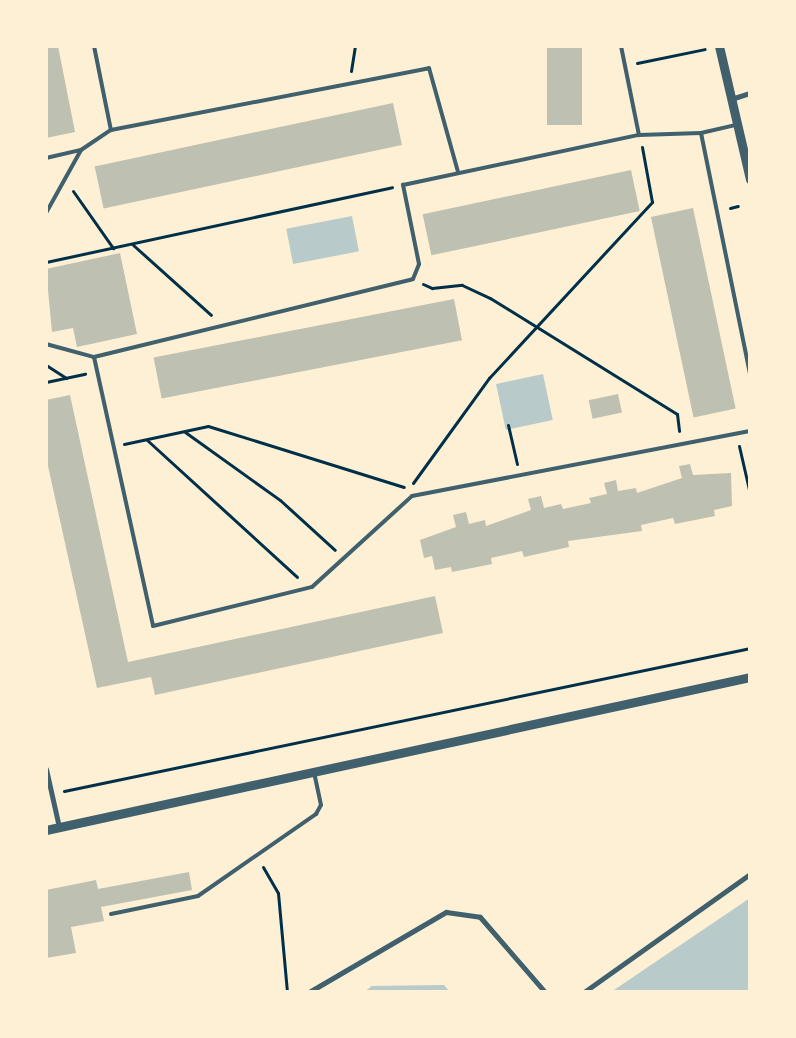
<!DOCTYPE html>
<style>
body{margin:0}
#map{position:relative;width:796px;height:1038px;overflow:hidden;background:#fdf0d5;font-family:"IBM Plex Serif",serif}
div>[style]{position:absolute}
.green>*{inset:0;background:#b9caca;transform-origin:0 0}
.building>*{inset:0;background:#bec0b2;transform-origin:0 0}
.path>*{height:3px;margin:-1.5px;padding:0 1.5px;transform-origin:1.5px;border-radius:1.5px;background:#003049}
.service>*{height:4px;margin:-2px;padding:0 2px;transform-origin:2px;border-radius:2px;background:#3f606c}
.minor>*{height:5px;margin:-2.5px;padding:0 2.5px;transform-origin:2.5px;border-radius:2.5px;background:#3f606c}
.tertiary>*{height:9px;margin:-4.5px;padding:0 4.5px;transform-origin:4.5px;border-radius:4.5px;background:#3f606c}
span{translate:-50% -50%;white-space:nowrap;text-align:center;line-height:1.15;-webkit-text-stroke:5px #fdf0d5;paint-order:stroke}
.frame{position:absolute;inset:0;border:48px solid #fdf0d5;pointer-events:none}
</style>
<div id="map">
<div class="green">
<div style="left:352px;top:216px;width:36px;height:67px;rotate:79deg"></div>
<div style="left:543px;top:374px;width:47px;height:48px;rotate:78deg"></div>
<div style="clip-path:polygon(750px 898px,750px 992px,611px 992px)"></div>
<div style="clip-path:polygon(444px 985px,450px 992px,364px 992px,372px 986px)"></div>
</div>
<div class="building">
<div style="clip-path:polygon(46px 46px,58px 46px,75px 132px,46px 138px)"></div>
<div style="left:547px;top:46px;width:35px;height:79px"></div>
<div style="left:393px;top:103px;width:43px;height:305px;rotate:78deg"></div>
<div style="left:631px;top:170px;width:42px;height:213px;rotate:78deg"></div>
<div style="left:693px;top:208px;width:205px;height:43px;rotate:78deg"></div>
<div style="clip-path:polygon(120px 253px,137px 334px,77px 347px,73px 328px,52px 332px,46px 269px)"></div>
<div style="left:454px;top:299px;width:42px;height:306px;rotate:79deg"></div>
<div style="left:618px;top:394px;width:19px;height:30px;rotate:78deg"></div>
<div style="clip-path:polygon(70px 395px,128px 662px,435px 596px,443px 633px,155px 695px,151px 677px,97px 688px,46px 457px,46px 400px)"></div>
<div style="clip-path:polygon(690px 464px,693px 475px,731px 473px,732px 506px,714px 510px,715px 516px,675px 524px,673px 518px,641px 525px,642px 531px,568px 541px,569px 547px,524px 557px,522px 551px,491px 558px,492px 564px,452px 572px,451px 567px,435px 570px,432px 556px,424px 558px,420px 540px,456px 527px,453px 515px,466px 512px,469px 524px,485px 520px,486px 526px,531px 510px,528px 499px,541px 496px,544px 508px,561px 504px,563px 509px,591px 503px,589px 498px,607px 494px,604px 483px,616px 480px,618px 491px,636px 488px,637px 493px,682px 478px,679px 466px)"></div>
<div style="clip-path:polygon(189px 872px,192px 890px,101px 907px,104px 921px,71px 927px,76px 953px,46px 958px,46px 890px,96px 880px,98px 889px)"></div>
</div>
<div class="path">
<div style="left:637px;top:63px;width:69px;rotate:-11.6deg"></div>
<div style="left:351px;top:71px;width:25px;rotate:-81deg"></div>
<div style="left:73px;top:191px;width:70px;rotate:54.9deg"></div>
<div style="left:730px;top:208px;width:8px;rotate:-14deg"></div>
<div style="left:132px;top:244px;width:106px;rotate:41.9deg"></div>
<div style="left:46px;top:262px;width:354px;rotate:-12.2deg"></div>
<div style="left:423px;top:284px;width:10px;rotate:24deg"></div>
<div style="left:432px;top:288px;width:30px;rotate:-6deg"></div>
<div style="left:462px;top:285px;width:31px;rotate:25deg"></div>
<div style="left:490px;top:298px;width:220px;rotate:31.8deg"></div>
<div style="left:677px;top:414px;width:17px;rotate:83deg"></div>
<div style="left:46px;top:365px;width:24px;rotate:33deg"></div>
<div style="left:46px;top:382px;width:40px;rotate:-12deg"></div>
<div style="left:508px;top:425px;width:40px;rotate:77deg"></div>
<div style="left:185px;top:432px;width:117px;rotate:35.6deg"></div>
<div style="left:280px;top:500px;width:74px;rotate:42.3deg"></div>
<div style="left:147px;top:440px;width:203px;rotate:42.4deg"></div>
<div style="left:124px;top:444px;width:86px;rotate:-12.1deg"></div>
<div style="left:208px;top:426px;width:205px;rotate:17.3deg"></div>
<div style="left:739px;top:446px;width:49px;rotate:77.1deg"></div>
<div style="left:413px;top:483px;width:130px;rotate:-54.1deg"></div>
<div style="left:489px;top:378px;width:240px;rotate:-47.2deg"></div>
<div style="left:652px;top:202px;width:56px;rotate:-100.3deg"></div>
<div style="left:64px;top:791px;width:701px;rotate:-11.77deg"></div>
<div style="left:263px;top:867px;width:30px;rotate:60deg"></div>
<div style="left:278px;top:893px;width:99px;rotate:84.8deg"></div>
</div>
<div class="service">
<div style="left:94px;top:46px;width:86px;rotate:78.6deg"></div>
<div style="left:621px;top:46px;width:91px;rotate:78.6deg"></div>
<div style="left:701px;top:133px;width:245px;rotate:78.5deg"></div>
<div style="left:46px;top:158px;width:36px;rotate:-13deg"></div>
<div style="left:81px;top:150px;width:36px;rotate:-34deg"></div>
<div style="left:111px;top:130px;width:324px;rotate:-11deg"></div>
<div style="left:429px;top:68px;width:108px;rotate:74.4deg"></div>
<div style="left:46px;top:213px;width:72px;rotate:-60.9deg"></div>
<div style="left:46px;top:344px;width:50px;rotate:15.2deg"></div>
<div style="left:94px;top:357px;width:275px;rotate:77.6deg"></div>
<div style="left:153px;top:626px;width:164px;rotate:-13.8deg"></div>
<div style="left:312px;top:587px;width:135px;rotate:-42.3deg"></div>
<div style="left:412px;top:496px;width:344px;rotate:-10.9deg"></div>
<div style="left:94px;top:357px;width:328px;rotate:-13.7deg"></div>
<div style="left:413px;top:279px;width:16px;rotate:-68deg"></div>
<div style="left:419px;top:264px;width:81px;rotate:-101.4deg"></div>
<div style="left:403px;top:185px;width:241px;rotate:-12deg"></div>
<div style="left:639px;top:135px;width:62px;rotate:-1.8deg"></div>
<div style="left:701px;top:133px;width:36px;rotate:-13deg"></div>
<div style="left:111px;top:914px;width:89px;rotate:-11.7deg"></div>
<div style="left:198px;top:896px;width:144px;rotate:-34.8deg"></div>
<div style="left:316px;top:814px;width:10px;rotate:-61deg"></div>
<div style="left:321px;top:805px;width:34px;rotate:-102deg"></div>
</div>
<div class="minor">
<div style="left:731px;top:99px;width:20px;rotate:-18deg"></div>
<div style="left:46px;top:769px;width:59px;rotate:77.4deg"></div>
<div style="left:309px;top:992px;width:159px;rotate:-30.3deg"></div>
<div style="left:446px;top:912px;width:34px;rotate:8deg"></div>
<div style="left:480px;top:917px;width:99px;rotate:49.1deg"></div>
<div style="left:584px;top:992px;width:204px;rotate:-35.4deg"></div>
</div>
<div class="tertiary">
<div style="left:719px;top:46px;width:137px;rotate:76.9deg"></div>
<div style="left:46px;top:830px;width:720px;rotate:-12.26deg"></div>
</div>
<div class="frame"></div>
</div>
